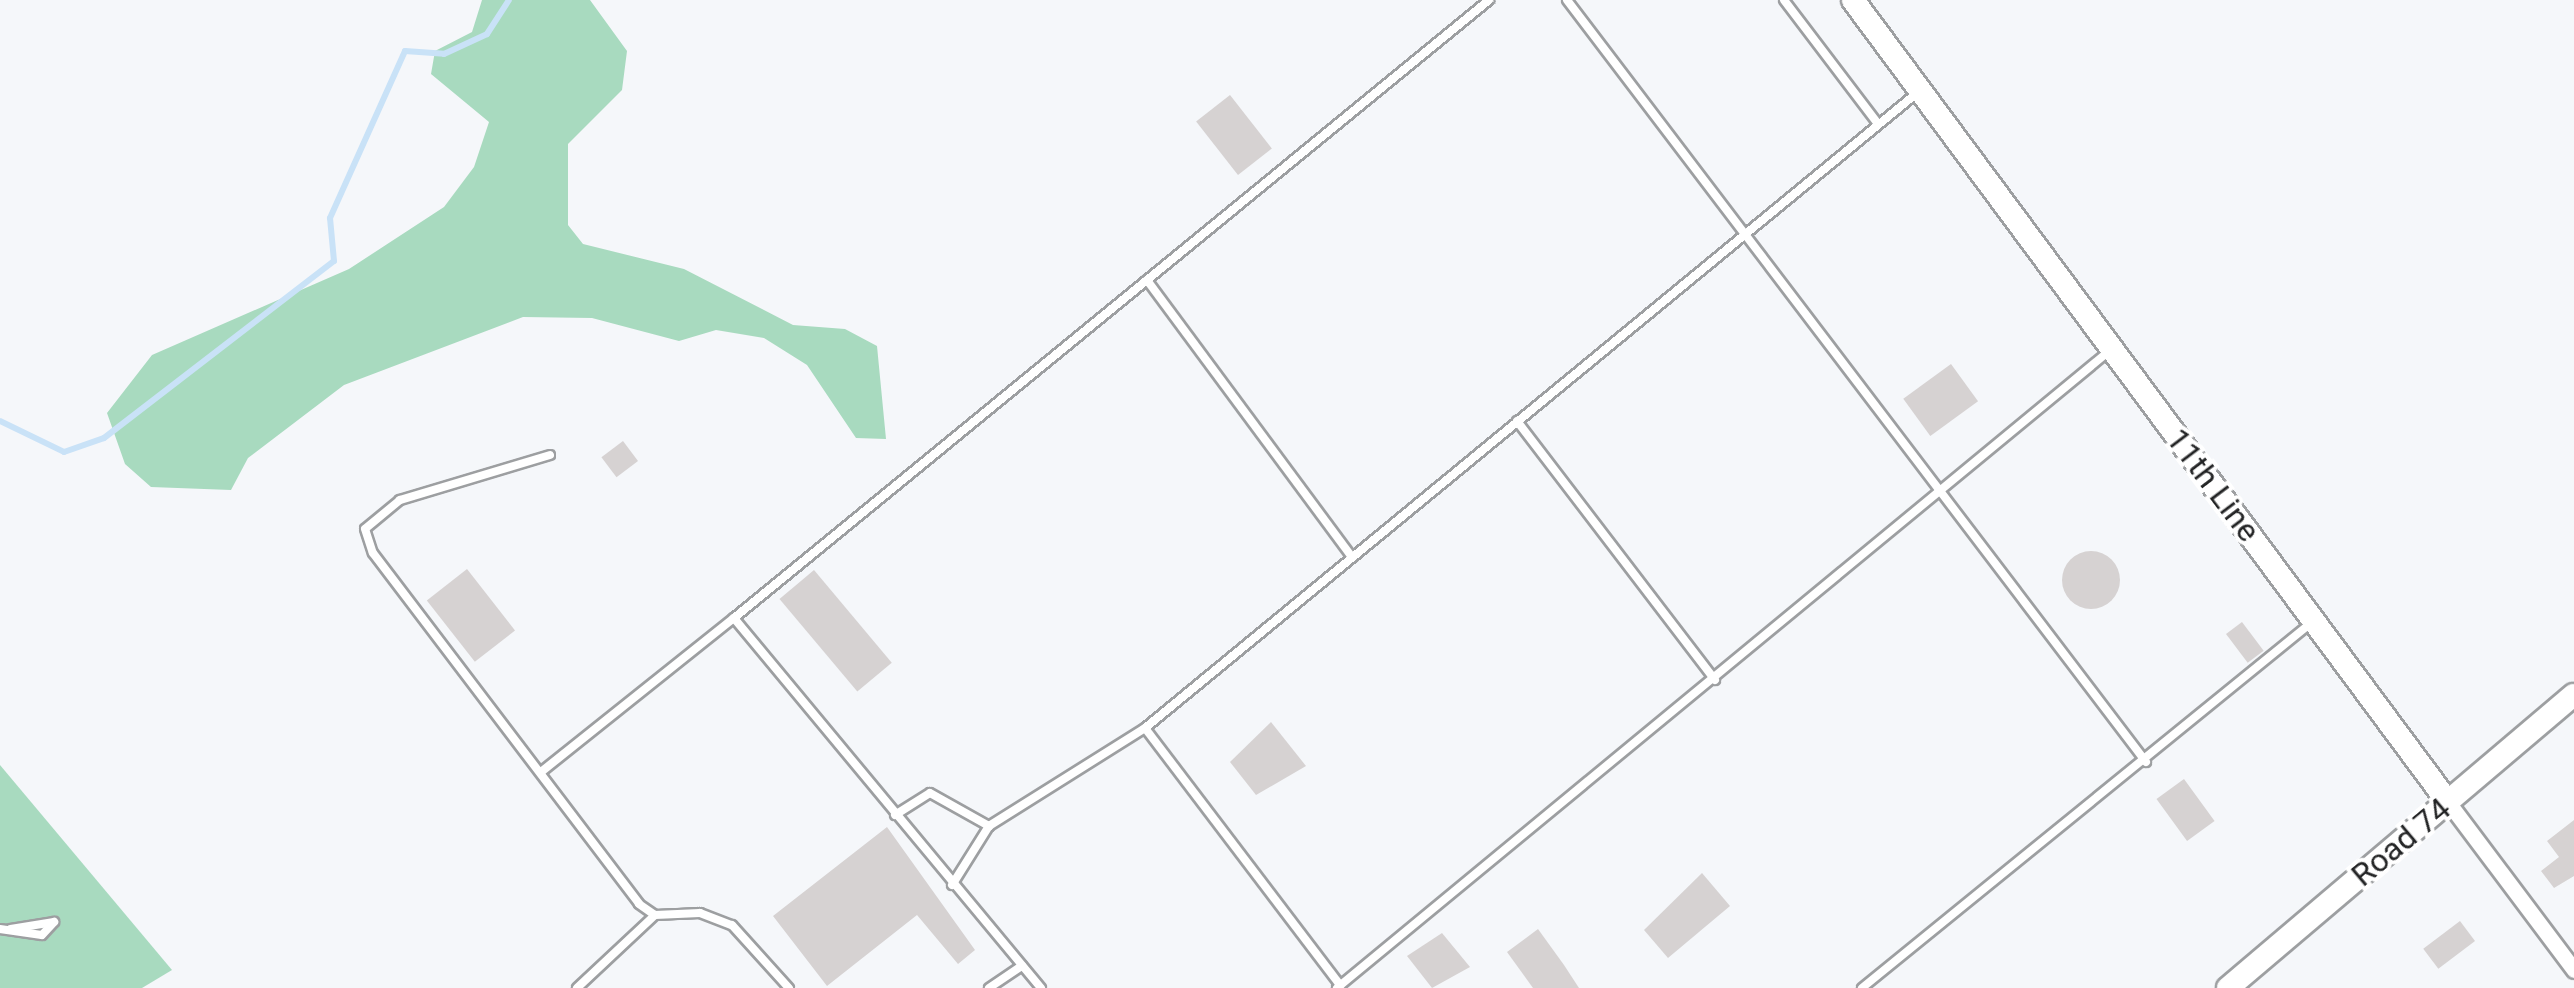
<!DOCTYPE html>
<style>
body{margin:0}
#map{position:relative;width:2574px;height:988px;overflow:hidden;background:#f5f7fa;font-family:Roboto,sans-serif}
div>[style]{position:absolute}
.green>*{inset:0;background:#a8dabf}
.stream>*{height:6px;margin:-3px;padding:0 3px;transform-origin:3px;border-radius:3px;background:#c9e2f7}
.building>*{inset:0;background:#d6d2d2;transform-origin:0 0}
.round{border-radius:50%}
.roads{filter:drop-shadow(2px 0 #9d9fa1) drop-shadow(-2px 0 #9d9fa1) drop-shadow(0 2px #9d9fa1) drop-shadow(0 -2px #9d9fa1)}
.lane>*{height:8px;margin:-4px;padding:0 4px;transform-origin:4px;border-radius:4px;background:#fff}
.street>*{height:15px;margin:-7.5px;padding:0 7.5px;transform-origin:7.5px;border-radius:7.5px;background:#fff}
.secondary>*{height:22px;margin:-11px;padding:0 11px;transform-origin:11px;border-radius:11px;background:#fff}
span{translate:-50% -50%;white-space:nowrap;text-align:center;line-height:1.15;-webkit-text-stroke:8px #fff;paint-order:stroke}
.street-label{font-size:32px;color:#232425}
</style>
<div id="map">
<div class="green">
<div style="clip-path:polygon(482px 0,590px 0,627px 51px,622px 90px,568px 144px,568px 225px,583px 244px,684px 269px,793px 325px,845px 329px,877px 346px,886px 439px,856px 438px,807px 365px,764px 338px,716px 330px,679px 341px,592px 318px,523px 317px,344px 385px,248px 458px,231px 490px,151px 487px,125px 464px,107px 413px,152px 355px,349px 269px,444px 207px,474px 167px,489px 122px,431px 74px,435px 51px,472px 32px)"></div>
<div style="clip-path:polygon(0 765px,172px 970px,142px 988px,0 988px)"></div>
</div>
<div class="stream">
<div style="left:0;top:421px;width:71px;rotate:25.8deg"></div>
<div style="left:64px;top:452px;width:42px;rotate:-19.3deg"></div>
<div style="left:104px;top:438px;width:290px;rotate:-37.6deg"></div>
<div style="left:334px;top:261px;width:43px;rotate:-95.3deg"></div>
<div style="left:330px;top:218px;width:183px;rotate:-65.8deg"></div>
<div style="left:405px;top:51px;width:39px;rotate:4deg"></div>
<div style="left:444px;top:54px;width:47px;rotate:-24.9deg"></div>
<div style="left:487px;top:34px;width:40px;rotate:-57.1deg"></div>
</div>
<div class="building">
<div style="left:1230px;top:95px;width:68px;height:43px;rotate:52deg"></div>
<div style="left:1951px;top:364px;width:46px;height:59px;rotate:54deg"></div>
<div style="left:623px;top:441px;width:25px;height:27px;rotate:53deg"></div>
<div class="round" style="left:2062px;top:551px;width:58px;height:58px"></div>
<div style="left:467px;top:569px;width:78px;height:51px;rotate:52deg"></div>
<div style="left:814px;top:570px;width:121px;height:45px;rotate:50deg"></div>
<div style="left:2242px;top:622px;width:36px;height:20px;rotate:53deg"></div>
<div style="clip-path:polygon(1271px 722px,1306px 766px,1256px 795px,1230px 762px)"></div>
<div style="left:2184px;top:779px;width:52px;height:34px;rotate:54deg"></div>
<div style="clip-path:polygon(2574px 820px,2574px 876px,2554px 888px,2541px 871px,2559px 857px,2547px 841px)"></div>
<div style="clip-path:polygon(887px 827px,975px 950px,958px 964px,917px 915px,827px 986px,773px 916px)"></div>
<div style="clip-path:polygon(1702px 873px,1730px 906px,1668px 958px,1644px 930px)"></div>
<div style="left:2460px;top:921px;width:25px;height:46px;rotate:53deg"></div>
<div style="clip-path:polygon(1538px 929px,1564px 965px,1579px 988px,1533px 988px,1507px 952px)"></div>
<div style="clip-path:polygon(1442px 933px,1470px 967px,1432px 988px,1407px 956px)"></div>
</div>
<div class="roads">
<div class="lane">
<div style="left:1567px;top:0;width:957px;rotate:52.77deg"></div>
<div style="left:1784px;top:0;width:156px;rotate:52.8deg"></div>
<div style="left:1147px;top:280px;width:345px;rotate:53.5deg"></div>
<div style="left:1517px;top:421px;width:326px;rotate:52.6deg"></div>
<div style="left:550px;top:455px;width:157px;rotate:163.3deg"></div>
<div style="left:400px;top:500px;width:45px;rotate:140.4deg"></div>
<div style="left:365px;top:529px;width:25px;rotate:72deg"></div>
<div style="left:373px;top:553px;width:440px;rotate:52.8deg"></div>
<div style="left:639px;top:904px;width:19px;rotate:35deg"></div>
<div style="left:655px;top:915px;width:45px;rotate:-2.5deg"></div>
<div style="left:700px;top:913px;width:34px;rotate:21deg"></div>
<div style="left:732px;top:925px;width:85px;rotate:47.9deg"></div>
<div style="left:1145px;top:728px;width:323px;rotate:52.8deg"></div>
<div style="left:541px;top:772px;width:247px;rotate:-38.6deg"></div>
<div style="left:895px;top:815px;width:41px;rotate:-32.2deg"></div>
<div style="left:930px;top:793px;width:68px;rotate:29.2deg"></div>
<div style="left:989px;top:826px;width:184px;rotate:-32.1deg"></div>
<div style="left:1145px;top:728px;width:1000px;rotate:-39.44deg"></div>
<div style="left:952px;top:885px;width:70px;rotate:-57.9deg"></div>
<div style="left:0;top:929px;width:42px;rotate:8.1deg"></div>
<div style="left:42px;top:935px;width:18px;rotate:-47deg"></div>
<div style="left:54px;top:922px;width:44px;rotate:170.8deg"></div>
<div style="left:577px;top:988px;width:107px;rotate:-43.1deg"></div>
<div style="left:989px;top:988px;width:40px;rotate:-34deg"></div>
<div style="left:1041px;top:988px;width:481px;rotate:-129.7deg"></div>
<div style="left:734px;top:618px;width:976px;rotate:-39.3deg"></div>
<div style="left:1337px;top:988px;width:999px;rotate:-39.52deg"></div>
<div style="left:1862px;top:988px;width:579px;rotate:-39.11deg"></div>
</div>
<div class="street">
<div style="left:2448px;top:802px;width:210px;rotate:53.1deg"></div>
</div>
<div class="secondary">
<div style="left:1853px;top:0;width:999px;rotate:53.43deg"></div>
<div style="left:2228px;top:988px;width:453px;rotate:-40.3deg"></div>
</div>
</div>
<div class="street-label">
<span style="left:2213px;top:485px;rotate:53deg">11th Line</span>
<span style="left:2401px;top:842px;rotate:-40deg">Road 74</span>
</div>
</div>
